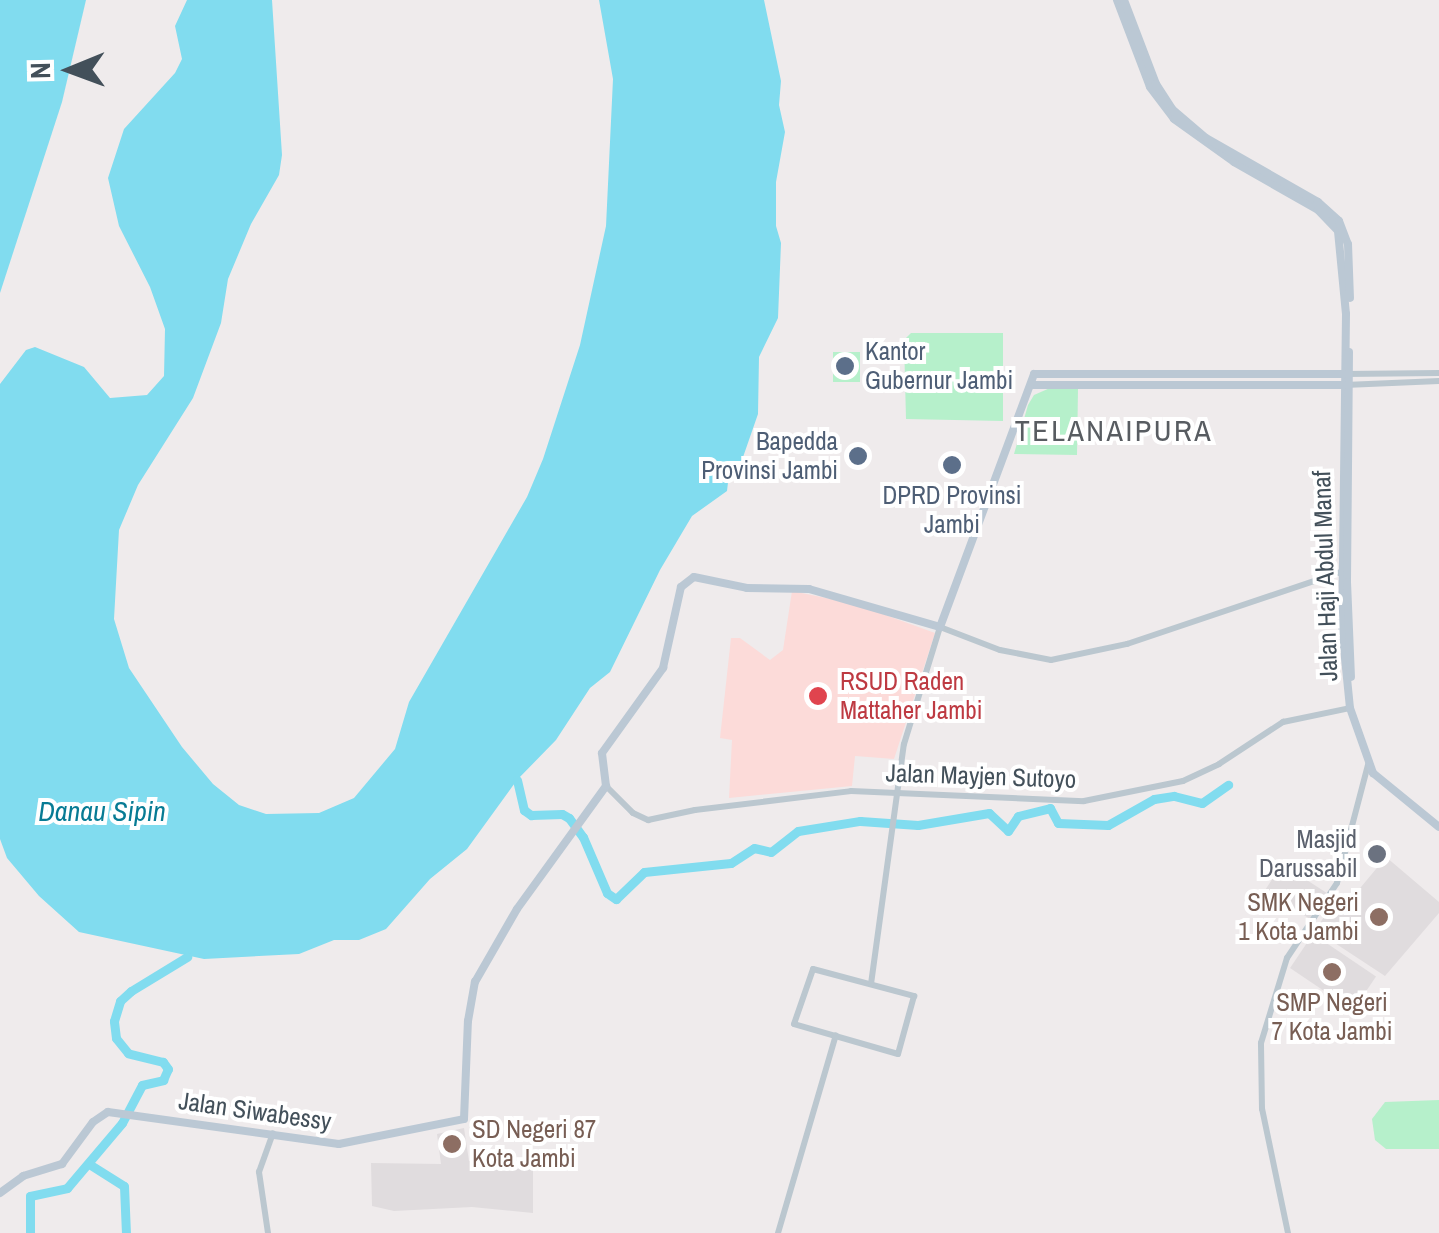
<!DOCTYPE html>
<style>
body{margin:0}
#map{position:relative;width:1439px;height:1233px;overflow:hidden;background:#efebec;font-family:"Archivo Narrow",sans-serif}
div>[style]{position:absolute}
.education>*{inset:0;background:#e0dcde;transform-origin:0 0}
.medical>*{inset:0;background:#fcdbd9}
.green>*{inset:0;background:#b6f0cb;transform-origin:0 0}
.water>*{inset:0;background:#81dcef}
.river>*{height:9px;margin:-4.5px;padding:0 4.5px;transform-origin:4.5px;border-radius:4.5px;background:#81dcef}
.tertiary>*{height:6px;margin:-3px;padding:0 3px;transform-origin:3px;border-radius:3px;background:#bbc7cf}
.secondary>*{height:8px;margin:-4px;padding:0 4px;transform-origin:4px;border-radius:4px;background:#bbc8d4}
.dots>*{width:28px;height:28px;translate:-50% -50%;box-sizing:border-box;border:5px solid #fff;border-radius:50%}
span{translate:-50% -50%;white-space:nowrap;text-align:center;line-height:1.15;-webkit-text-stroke:8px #fff;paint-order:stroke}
.service-label{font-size:25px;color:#4e5e75}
.left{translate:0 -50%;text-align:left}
.right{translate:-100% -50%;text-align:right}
.street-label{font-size:25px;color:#43505a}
.health-label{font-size:25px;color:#be3a42}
.worship-label{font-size:25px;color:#5b616d}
.education-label{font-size:25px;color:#785e54}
.water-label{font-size:28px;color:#077b94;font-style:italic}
.quarter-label{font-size:30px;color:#585c61;letter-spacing:2.5px}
.north{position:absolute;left:20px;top:20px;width:100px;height:100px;-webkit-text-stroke:8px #fff;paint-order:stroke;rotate:269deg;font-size:28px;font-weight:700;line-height:40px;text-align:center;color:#43505a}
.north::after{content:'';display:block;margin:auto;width:35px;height:45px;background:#43505a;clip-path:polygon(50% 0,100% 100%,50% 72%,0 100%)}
</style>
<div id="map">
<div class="education">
<div style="clip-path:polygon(1386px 857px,1439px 902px,1439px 913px,1385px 976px,1315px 930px,1340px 894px,1351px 899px)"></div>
<div style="left:1282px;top:864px;width:53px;height:31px;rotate:33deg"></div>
<div style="left:1313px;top:934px;width:76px;height:41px;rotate:34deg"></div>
<div style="clip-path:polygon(464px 1128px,469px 1161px,533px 1160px,533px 1213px,472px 1207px,394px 1211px,372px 1206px,371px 1163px,441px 1164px,437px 1134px)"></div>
</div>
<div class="medical">
<div style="clip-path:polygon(792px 591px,855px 604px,935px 633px,894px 759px,855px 756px,852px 786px,729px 798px,732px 740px,720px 738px,731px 638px,740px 638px,770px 660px,783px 650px)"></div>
</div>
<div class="green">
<div style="clip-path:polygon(911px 333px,1003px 333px,1003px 421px,906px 419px,904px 340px)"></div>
<div style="left:833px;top:352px;width:27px;height:30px"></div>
<div style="clip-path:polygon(1050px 388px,1078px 388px,1077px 455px,1014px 454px,1028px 405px,1034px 395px)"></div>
<div style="clip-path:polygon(1439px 1100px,1439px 1149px,1386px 1149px,1375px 1140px,1372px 1119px,1385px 1102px)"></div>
</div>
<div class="water">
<div style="clip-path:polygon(0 0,86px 0,62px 102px,0 293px)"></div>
<div style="clip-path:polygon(187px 0,272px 0,282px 155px,279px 175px,251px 224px,228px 279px,221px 323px,193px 398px,138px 485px,119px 530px,114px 619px,129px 668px,182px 747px,213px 784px,239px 805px,266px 814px,319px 813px,354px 798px,395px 749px,409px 702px,527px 497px,543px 459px,580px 345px,606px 226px,613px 79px,599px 0,764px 0,781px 81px,779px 105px,785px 132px,776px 182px,776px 226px,781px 243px,778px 318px,759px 357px,758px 414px,742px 460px,729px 474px,727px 491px,692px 516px,660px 570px,610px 672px,590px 688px,556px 740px,517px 780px,467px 849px,430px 879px,386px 929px,359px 940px,334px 940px,299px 954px,204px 959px,79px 932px,39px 896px,7px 858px,0 839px,0 384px,26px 350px,35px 347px,84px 367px,110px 398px,147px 395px,164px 376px,165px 329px,150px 287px,119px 226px,108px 178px,124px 129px,175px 73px,182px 59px,175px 26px)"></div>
</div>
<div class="river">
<div style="left:517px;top:780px;width:31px;rotate:77deg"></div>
<div style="left:524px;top:810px;width:9px;rotate:36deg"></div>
<div style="left:531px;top:815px;width:31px;rotate:-2deg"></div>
<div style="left:562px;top:814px;width:8px;rotate:30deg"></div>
<div style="left:569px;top:818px;width:24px;rotate:54deg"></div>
<div style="left:583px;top:837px;width:61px;rotate:66.8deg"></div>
<div style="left:607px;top:893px;width:11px;rotate:34deg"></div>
<div style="left:616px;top:899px;width:39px;rotate:-44deg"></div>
<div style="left:644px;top:872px;width:87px;rotate:-5.9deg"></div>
<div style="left:731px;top:863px;width:27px;rotate:-33deg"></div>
<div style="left:754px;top:848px;width:17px;rotate:13deg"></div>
<div style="left:771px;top:852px;width:34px;rotate:-38deg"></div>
<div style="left:798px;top:831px;width:63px;rotate:-9.2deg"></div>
<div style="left:860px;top:821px;width:58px;rotate:3.9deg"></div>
<div style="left:918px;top:825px;width:72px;rotate:-9.6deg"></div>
<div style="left:989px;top:813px;width:26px;rotate:43deg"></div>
<div style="left:1008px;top:831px;width:18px;rotate:-56deg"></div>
<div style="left:1018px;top:816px;width:33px;rotate:-14deg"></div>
<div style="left:1050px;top:808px;width:17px;rotate:62deg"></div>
<div style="left:1058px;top:823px;width:50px;rotate:2.3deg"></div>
<div style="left:1108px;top:825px;width:53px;rotate:-29.5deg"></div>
<div style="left:1154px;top:799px;width:20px;rotate:-9deg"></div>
<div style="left:1174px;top:796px;width:29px;rotate:14deg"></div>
<div style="left:1202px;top:803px;width:32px;rotate:-35deg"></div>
<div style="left:89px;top:1164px;width:41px;rotate:32.2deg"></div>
<div style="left:124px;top:1186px;width:47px;rotate:87.6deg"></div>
<div style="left:30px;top:1233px;width:37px;rotate:-90deg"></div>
<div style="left:30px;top:1196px;width:38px;rotate:-12deg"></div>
<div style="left:67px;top:1188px;width:85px;rotate:-49.8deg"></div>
<div style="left:122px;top:1123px;width:43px;rotate:-62.2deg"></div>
<div style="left:142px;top:1085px;width:22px;rotate:-13deg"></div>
<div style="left:163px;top:1080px;width:12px;rotate:-66deg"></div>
<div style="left:168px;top:1069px;width:9px;rotate:-126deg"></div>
<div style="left:163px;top:1062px;width:36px;rotate:-166deg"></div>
<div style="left:128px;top:1053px;width:19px;rotate:-129deg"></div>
<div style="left:116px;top:1038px;width:17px;rotate:-97deg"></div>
<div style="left:114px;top:1021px;width:21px;rotate:-73deg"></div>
<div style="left:120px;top:1001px;width:15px;rotate:-42deg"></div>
<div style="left:131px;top:991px;width:66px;rotate:-31.3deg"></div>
</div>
<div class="tertiary">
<div style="left:1345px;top:374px;width:94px;rotate:-0.6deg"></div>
<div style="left:1345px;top:385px;width:94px;rotate:-2.4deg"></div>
<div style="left:606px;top:786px;width:38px;rotate:45deg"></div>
<div style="left:633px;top:813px;width:17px;rotate:25deg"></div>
<div style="left:648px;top:820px;width:48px;rotate:-12deg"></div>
<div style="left:695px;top:810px;width:157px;rotate:-6.9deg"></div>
<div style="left:851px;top:791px;width:233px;rotate:2.5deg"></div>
<div style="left:1084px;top:801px;width:101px;rotate:-11.4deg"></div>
<div style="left:1183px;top:781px;width:40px;rotate:-25deg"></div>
<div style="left:1219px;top:764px;width:77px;rotate:-33.3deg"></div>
<div style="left:1283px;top:722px;width:68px;rotate:-11.8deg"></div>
<div style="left:813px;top:969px;width:105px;rotate:15deg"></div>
<div style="left:914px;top:996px;width:60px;rotate:105.4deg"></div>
<div style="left:898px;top:1054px;width:108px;rotate:-163.9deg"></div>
<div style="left:794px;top:1024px;width:58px;rotate:-70.9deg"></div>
<div style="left:871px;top:984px;width:242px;rotate:-82.2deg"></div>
<div style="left:904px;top:744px;width:122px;rotate:-72.9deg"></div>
<div style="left:940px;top:627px;width:64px;rotate:21deg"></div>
<div style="left:1000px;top:650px;width:52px;rotate:11.1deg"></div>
<div style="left:1051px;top:660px;width:78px;rotate:-11.9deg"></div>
<div style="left:1127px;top:644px;width:226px;rotate:-18.6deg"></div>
<div style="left:268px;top:1233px;width:62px;rotate:-98.4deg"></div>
<div style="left:259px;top:1172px;width:41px;rotate:-70.3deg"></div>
<div style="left:778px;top:1233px;width:206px;rotate:-73.7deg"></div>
<div style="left:1288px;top:1233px;width:127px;rotate:-101.8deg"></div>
<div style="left:1262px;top:1109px;width:66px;rotate:-90.9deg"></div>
<div style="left:1261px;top:1043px;width:89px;rotate:-73deg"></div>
<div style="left:1287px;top:958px;width:90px;rotate:-56.3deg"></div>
<div style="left:1337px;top:883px;width:126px;rotate:-75.3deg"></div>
</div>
<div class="secondary">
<div style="left:1117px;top:0;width:93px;rotate:69.2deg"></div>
<div style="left:1150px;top:87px;width:40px;rotate:53deg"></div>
<div style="left:1174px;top:119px;width:74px;rotate:35.6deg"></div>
<div style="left:1234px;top:162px;width:97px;rotate:29.7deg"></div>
<div style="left:1318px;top:210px;width:29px;rotate:46deg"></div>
<div style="left:1338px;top:231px;width:83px;rotate:84.5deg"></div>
<div style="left:1346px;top:314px;width:314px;rotate:90.7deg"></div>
<div style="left:1342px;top:628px;width:80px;rotate:84.3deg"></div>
<div style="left:1350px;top:708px;width:69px;rotate:70.5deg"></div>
<div style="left:1373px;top:773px;width:85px;rotate:39.3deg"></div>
<div style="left:1124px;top:0;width:90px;rotate:69.1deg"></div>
<div style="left:1156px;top:84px;width:30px;rotate:57deg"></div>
<div style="left:1172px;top:109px;width:45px;rotate:40.5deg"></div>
<div style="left:1206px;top:138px;width:129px;rotate:29.7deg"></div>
<div style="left:1318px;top:202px;width:28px;rotate:42deg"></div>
<div style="left:1339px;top:221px;width:25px;rotate:69deg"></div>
<div style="left:1348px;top:244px;width:54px;rotate:87.9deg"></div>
<div style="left:1349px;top:352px;width:230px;rotate:90.5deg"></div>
<div style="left:1347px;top:582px;width:95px;rotate:87.6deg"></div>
<div style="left:1033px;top:385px;width:311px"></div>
<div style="left:0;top:1193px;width:29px;rotate:-36deg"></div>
<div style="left:23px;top:1176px;width:41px;rotate:-17.1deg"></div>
<div style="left:62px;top:1164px;width:52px;rotate:-53.6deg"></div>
<div style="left:93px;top:1122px;width:18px;rotate:-34deg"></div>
<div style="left:108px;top:1112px;width:233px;rotate:7.9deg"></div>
<div style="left:339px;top:1144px;width:127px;rotate:-11.3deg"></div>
<div style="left:464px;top:1119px;width:98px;rotate:-87.7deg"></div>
<div style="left:468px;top:1021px;width:40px;rotate:-80deg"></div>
<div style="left:475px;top:982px;width:84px;rotate:-60.1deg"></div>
<div style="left:517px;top:909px;width:152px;rotate:-54.1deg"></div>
<div style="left:606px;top:786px;width:33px;rotate:-97deg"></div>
<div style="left:602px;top:753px;width:105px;rotate:-54.3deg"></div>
<div style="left:663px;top:668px;width:83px;rotate:-77.5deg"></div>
<div style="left:681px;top:587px;width:16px;rotate:-38deg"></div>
<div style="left:694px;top:577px;width:54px;rotate:11.7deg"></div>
<div style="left:747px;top:588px;width:62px;rotate:0.9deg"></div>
<div style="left:809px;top:589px;width:136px;rotate:16.2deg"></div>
<div style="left:940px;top:627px;width:270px;rotate:-69.6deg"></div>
<div style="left:1034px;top:374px;width:310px"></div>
</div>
<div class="dots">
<div style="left:845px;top:366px;background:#5c6f8a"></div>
<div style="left:858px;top:456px;background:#5c6f8a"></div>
<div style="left:952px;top:465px;background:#5c6f8a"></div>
<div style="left:818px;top:696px;background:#e0444e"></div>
<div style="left:1377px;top:854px;background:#6b7280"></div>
<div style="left:1379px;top:917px;background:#8d6e63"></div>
<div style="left:1332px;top:972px;background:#8d6e63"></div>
<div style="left:452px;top:1144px;background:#8d6e63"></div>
</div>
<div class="service-label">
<span class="left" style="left:865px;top:366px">Kantor<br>Gubernur Jambi</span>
<span class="right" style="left:838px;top:456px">Bapedda<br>Provinsi Jambi</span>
<span style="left:952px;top:510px">DPRD Provinsi<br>Jambi</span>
</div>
<div class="street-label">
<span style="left:1325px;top:576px;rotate:-92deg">Jalan Haji Abdul Manaf</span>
<span style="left:981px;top:776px;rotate:2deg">Jalan Mayjen Sutoyo</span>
<span style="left:255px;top:1111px;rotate:8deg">Jalan Siwabessy</span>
</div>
<div class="health-label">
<span class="left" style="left:840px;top:696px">RSUD Raden<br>Mattaher Jambi</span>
</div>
<div class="worship-label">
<span class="right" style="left:1357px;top:854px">Masjid<br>Darussabil</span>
</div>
<div class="education-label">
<span class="right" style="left:1359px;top:917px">SMK Negeri<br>1 Kota Jambi</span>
<span style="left:1332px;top:1017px">SMP Negeri<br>7 Kota Jambi</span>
<span class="left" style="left:472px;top:1144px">SD Negeri 87<br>Kota Jambi</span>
</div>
<div class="water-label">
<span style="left:102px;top:811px">Danau Sipin</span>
</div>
<div class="quarter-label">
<span style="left:1114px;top:430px">TELANAIPURA</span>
</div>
<div class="north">N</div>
</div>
